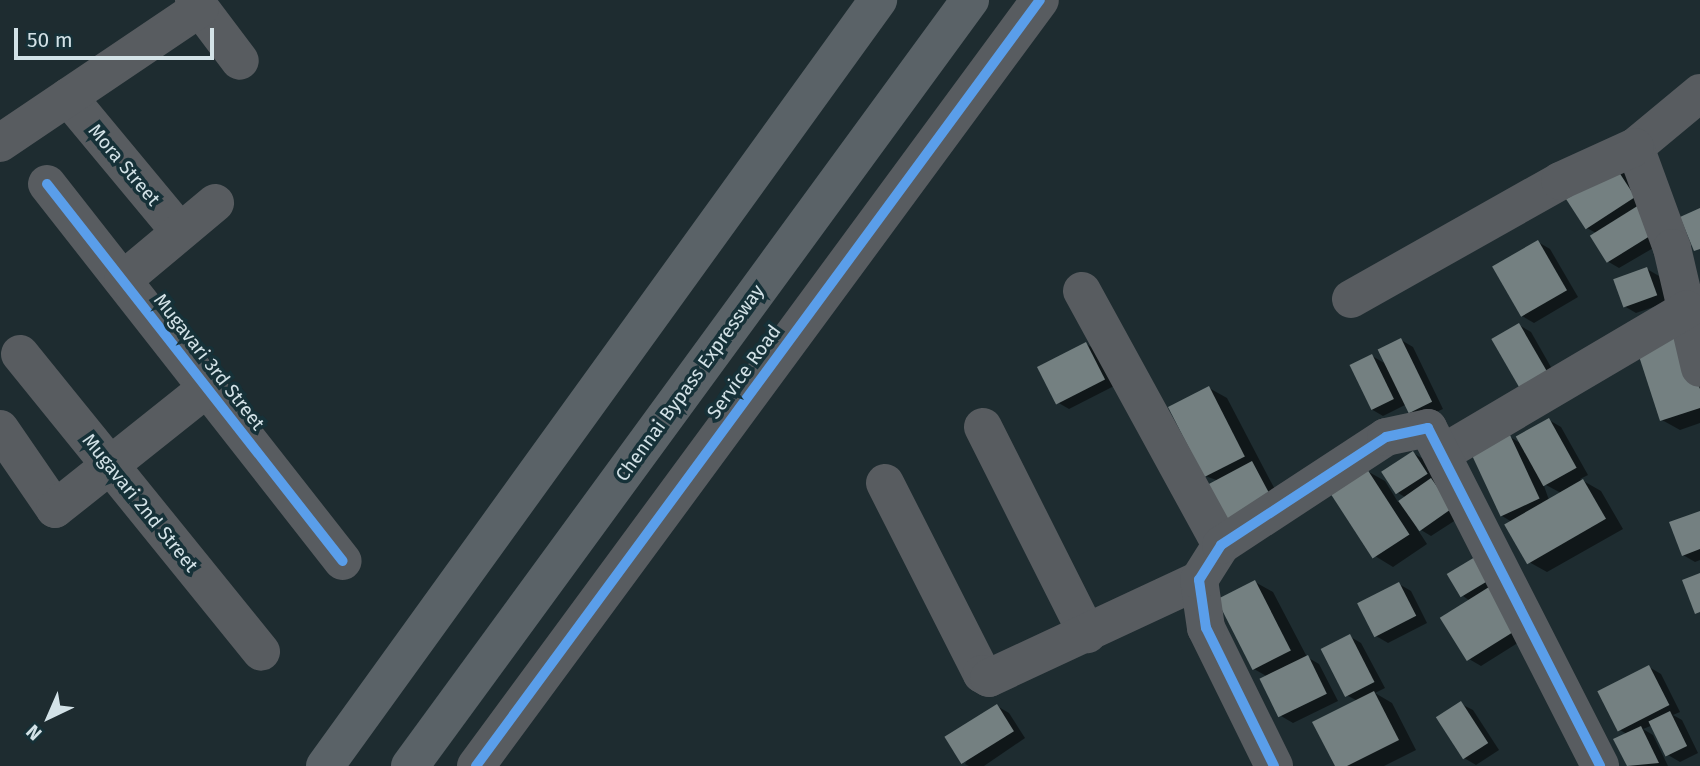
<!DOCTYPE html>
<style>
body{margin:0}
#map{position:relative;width:1700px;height:766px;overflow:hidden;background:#1e2c30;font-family:"Fira Sans",sans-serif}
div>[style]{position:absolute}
.shadow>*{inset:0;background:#0007}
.building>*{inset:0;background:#748081;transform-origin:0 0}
.minor>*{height:38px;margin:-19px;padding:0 19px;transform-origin:19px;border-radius:19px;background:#585c60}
.highway>*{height:38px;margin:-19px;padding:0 19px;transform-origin:19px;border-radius:19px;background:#5a6267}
.cycleway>*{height:10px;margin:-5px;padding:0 5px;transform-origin:5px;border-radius:5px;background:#5a9eea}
span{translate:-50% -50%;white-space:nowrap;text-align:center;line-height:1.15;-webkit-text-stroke:7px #163138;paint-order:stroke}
.street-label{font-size:19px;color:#d3e2e7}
.north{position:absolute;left:14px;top:682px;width:70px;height:70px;-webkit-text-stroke:5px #163138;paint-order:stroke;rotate:224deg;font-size:19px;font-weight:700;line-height:28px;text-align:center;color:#d3e2e7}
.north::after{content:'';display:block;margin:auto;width:24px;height:32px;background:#d3e2e7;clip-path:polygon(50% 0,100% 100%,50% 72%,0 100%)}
.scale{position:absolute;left:14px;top:28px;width:200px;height:32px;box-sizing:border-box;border:4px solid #d3e2e7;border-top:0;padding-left:9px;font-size:21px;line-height:24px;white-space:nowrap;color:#d3e2e7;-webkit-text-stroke:5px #163138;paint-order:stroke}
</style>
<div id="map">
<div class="shadow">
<div style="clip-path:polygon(1615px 168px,1627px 175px,1667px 240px,1619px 268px,1607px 261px,1596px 233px,1585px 227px)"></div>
<div style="clip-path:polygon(1538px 242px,1550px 249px,1578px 297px,1534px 323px,1522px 316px)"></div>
<div style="clip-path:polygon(1647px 269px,1659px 276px,1668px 302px,1636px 313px,1624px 306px)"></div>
<div style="clip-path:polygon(1519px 325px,1531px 332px,1560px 383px,1523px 391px)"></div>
<div style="clip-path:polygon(1401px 340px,1413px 347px,1443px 409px,1421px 419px,1405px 405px,1383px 416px,1371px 409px,1372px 356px,1386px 364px)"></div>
<div style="clip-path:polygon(1086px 344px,1098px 351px,1116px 385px,1069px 409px,1057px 402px)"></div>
<div style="clip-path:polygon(1700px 356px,1700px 423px,1680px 430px,1662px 420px)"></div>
<div style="clip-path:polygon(1209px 388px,1227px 398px,1282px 503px,1205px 476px)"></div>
<div style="clip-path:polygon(evenodd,1549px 420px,1561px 427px,1588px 475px,1580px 479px,1601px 491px,1623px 529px,1547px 572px,1529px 562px,1512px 522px,1502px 516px,1510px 437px,1522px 444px,1549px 420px,1539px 472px,1546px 485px,1561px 493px,1549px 500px,1539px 472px)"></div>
<div style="clip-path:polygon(1413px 453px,1425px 460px,1462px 516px,1431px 536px,1416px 527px,1427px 544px,1393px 567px,1375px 556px,1367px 471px,1385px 481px,1398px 502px,1405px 497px,1398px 493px)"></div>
<div style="clip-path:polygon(1700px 512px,1700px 560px,1695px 562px,1683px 555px)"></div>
<div style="clip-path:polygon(1475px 560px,1527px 637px,1481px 666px,1469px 659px,1470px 601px,1463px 596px)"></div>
<div style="clip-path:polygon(1255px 582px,1273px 592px,1307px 657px,1319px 664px,1338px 701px,1293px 723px,1281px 716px,1268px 677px,1254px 669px)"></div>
<div style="clip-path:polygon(1399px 584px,1411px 591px,1427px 623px,1388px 643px,1376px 636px)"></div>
<div style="clip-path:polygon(1349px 636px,1361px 643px,1385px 688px,1375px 693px,1392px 703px,1416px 750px,1384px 766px,1337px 766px,1358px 701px,1346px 695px)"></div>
<div style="clip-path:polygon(1649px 667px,1661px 674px,1680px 712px,1673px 715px,1682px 720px,1698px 753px,1680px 762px,1668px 755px,1653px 725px,1643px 729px,1653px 735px,1668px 766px,1629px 766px,1616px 740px,1627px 734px,1618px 729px)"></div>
<div style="clip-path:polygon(1461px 704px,1473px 710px,1499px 750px,1476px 765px,1464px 758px)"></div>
<div style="clip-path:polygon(997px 706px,1009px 713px,1025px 738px,984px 766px,969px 766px,965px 764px)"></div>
</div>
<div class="building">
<div style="left:1615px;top:166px;width:37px;height:59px;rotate:57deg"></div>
<div style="left:1639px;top:205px;width:32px;height:58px;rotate:58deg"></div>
<div style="clip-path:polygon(1700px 208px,1700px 249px,1694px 251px,1680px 217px)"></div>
<div style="left:1538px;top:240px;width:58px;height:53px;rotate:60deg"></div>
<div style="left:1647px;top:267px;width:30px;height:36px;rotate:70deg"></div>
<div style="left:1519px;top:323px;width:61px;height:32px;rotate:60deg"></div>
<div style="clip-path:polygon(1678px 334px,1700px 389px,1700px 408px,1660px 421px,1636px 347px)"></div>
<div style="left:1401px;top:338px;width:71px;height:26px;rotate:64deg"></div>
<div style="left:1086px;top:342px;width:42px;height:55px;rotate:63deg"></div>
<div style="left:1372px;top:354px;width:50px;height:25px;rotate:64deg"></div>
<div style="left:1209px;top:386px;width:79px;height:46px;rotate:63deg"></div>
<div style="left:1549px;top:418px;width:57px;height:38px;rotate:61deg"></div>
<div style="left:1510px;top:435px;width:70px;height:43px;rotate:65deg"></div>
<div style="left:1413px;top:451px;width:27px;height:38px;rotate:57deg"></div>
<div style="left:1252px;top:461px;width:40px;height:51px;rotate:62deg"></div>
<div style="left:1367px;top:469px;width:78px;height:44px;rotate:57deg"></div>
<div style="left:1431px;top:478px;width:37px;height:40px;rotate:55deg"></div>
<div style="left:1583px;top:479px;width:46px;height:91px;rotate:60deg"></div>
<div style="clip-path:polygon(1700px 511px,1700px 549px,1682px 556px,1669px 522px)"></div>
<div style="left:1475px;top:557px;width:27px;height:33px;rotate:59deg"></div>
<div style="clip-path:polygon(1700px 573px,1700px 612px,1695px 614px,1682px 580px)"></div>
<div style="left:1255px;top:580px;width:79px;height:43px;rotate:63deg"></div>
<div style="left:1399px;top:582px;width:38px;height:47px;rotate:63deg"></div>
<div style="left:1489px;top:587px;width:51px;height:58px;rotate:58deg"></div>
<div style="left:1350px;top:634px;width:54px;height:33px;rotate:63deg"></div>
<div style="left:1308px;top:655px;width:43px;height:54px;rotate:64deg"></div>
<div style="left:1649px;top:665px;width:45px;height:58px;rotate:63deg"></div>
<div style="clip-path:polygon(1374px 691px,1399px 740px,1347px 766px,1335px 766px,1312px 722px)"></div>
<div style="left:1461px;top:701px;width:50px;height:30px;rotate:57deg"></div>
<div style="left:997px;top:704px;width:32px;height:62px;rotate:58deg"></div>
<div style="left:1670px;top:711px;width:39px;height:24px;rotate:64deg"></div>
<div style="clip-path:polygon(1641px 726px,1659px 763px,1627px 766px,1613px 739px)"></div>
</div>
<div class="minor">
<div style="left:194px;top:0;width:76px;rotate:53deg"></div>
<div style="left:1700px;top:93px;width:85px;rotate:140.3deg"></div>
<div style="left:1635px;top:147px;width:108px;rotate:69.9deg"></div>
<div style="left:1672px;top:248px;width:123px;rotate:76.9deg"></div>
<div style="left:68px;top:97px;width:175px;rotate:50.3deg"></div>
<div style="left:0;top:143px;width:241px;rotate:-34deg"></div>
<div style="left:47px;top:184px;width:479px;rotate:51.9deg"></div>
<div style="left:123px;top:280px;width:120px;rotate:-39.9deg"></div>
<div style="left:1082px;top:291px;width:290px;rotate:61.3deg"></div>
<div style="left:1351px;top:299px;width:240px;rotate:-29.4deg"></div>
<div style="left:1560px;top:181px;width:82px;rotate:-24.4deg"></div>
<div style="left:20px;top:354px;width:383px;rotate:51deg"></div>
<div style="left:983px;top:427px;width:232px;rotate:63.3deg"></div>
<div style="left:0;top:429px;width:97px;rotate:55.5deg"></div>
<div style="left:55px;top:509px;width:194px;rotate:-38.5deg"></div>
<div style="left:1443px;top:453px;width:283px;rotate:-30.5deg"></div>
<div style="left:885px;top:483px;width:214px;rotate:63.1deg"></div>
<div style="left:982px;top:674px;width:8px;rotate:30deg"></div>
<div style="left:989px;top:678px;width:232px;rotate:-25deg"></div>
<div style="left:476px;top:766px;width:951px;rotate:-53.64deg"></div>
<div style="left:1274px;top:766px;width:154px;rotate:-116.2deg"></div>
<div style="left:1206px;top:628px;width:49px;rotate:-98.3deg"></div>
<div style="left:1199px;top:580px;width:41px;rotate:-57.8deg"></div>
<div style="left:1221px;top:545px;width:197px;rotate:-33.2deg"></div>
<div style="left:1386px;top:437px;width:43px;rotate:-12.1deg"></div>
<div style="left:1428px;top:428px;width:379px;rotate:63deg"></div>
</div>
<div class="highway">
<div style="left:325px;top:766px;width:945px;rotate:-54.17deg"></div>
<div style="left:410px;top:766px;width:949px;rotate:-53.83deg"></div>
</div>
<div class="cycleway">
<div style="left:47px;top:184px;width:479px;rotate:51.9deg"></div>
<div style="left:476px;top:766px;width:951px;rotate:-53.64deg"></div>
<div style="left:1274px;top:766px;width:154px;rotate:-116.2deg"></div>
<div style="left:1206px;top:628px;width:49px;rotate:-98.3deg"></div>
<div style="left:1199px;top:580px;width:41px;rotate:-57.8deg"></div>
<div style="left:1221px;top:545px;width:197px;rotate:-33.2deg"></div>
<div style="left:1386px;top:437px;width:43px;rotate:-12.1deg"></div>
<div style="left:1428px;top:428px;width:379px;rotate:63deg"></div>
</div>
<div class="street-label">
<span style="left:124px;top:165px;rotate:50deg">Mora Street</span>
<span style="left:209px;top:362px;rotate:52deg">Mugavari 3rd Street</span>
<span style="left:744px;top:372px;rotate:-54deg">Service Road</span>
<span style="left:690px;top:383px;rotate:-54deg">Chennai Bypass Expressway</span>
<span style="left:140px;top:503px;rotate:51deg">Mugavari 2nd Street</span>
</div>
<div class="north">N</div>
<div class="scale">50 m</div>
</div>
